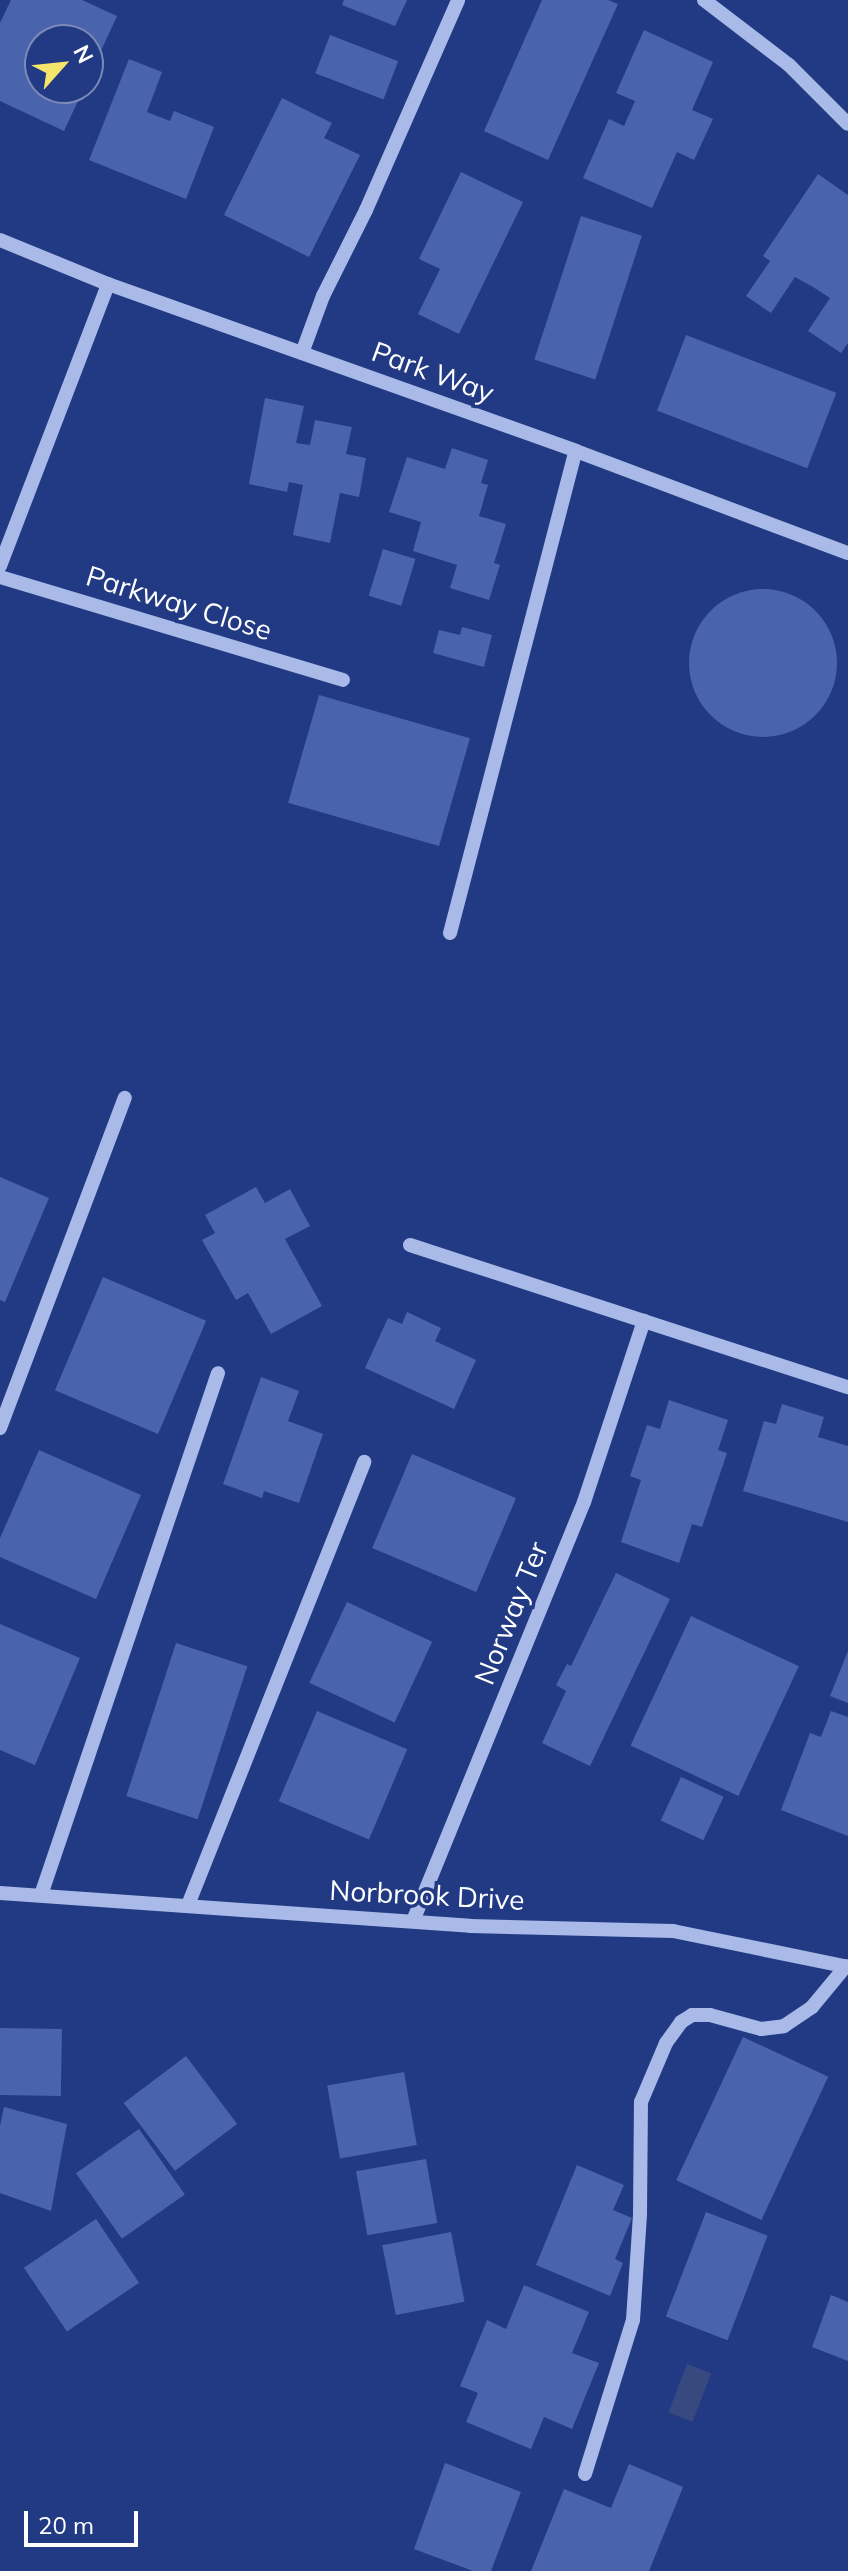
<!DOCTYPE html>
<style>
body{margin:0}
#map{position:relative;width:848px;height:2571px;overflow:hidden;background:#213a83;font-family:Mulish,sans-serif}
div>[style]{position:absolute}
.water>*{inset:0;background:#37497f;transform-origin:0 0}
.building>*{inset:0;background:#4a64ac;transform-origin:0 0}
.round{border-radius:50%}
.minor>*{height:14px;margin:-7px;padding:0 7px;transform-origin:7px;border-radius:7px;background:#a9bae8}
span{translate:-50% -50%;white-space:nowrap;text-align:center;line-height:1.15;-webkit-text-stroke:7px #213a83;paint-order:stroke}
.street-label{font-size:28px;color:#fff}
.north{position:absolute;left:24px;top:24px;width:80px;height:80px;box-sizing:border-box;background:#213a83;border:2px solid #7a89b5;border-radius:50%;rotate:63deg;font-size:22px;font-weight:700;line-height:32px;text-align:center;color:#fff}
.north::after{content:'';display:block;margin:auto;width:28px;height:36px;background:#f5e66b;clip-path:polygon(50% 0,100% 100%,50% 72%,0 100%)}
.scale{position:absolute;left:24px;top:2511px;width:114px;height:36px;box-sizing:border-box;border:4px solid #fff;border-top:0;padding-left:10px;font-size:24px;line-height:28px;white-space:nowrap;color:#fff;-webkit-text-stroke:6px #213a83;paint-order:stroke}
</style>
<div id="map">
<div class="water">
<div style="left:687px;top:2364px;width:26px;height:52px;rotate:21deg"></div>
</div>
<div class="building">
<div style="clip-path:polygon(11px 0,82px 0,117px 16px,88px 79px,88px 40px,40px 40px,40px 88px,84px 88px,64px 131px,0 101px,0 23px)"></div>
<div style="clip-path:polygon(344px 0,407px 0,395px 26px,342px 5px)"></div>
<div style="clip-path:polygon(542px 0,608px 0,618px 4px,548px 160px,484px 131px)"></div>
<div style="clip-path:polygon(644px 30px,713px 62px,692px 110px,713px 119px,694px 160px,677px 152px,652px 208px,583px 178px,609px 119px,624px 126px,635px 101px,616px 93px)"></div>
<div style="left:330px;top:35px;width:73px;height:41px;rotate:21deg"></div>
<div style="clip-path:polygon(129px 59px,162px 72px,147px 112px,170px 121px,174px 111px,214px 127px,186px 199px,89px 160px)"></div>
<div style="clip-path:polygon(282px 98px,332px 123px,324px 138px,360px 155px,309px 257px,224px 215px)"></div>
<div style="clip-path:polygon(461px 172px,523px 202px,459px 334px,418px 314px,440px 269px,419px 259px)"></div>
<div style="clip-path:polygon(818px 174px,848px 195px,848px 343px,841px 353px,808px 331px,830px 298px,813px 287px,795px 277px,771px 313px,746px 296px,770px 261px,763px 256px)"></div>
<div style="left:581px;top:216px;width:64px;height:151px;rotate:18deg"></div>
<div style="left:686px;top:335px;width:161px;height:81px;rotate:21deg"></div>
<div style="clip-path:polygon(265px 398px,304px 406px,296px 443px,310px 445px,315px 420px,352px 427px,346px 454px,366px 458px,359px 497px,340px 493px,330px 543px,293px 535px,303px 485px,289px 482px,287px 492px,249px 484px)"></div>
<div style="clip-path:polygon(452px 448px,488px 460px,481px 483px,488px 485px,479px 516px,506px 524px,494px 563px,500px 565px,489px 600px,450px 588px,457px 565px,413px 551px,421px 522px,389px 512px,407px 457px,445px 469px)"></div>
<div style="left:383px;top:549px;width:34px;height:49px;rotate:17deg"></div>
<div class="round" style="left:689px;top:589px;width:148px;height:148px"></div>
<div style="clip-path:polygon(462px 627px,492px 635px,484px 667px,433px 653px,439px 630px,460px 635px)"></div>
<div style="left:319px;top:695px;width:157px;height:112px;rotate:16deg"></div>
<div style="clip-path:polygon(0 1177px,49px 1198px,5px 1302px,0 1300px)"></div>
<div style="clip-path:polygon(256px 1187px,265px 1203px,290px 1189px,310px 1226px,285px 1239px,322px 1306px,271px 1334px,248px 1293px,236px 1300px,202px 1240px,215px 1233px,205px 1215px)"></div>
<div style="left:103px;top:1277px;width:112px;height:123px;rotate:23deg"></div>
<div style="clip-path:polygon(407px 1312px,441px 1328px,435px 1341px,476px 1360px,454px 1409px,365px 1368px,388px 1318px,402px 1324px)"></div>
<div style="clip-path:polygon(261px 1377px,299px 1391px,288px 1421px,323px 1434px,299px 1503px,264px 1491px,262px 1498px,223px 1484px)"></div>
<div style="clip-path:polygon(669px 1400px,728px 1420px,718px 1450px,727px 1453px,702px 1527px,692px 1524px,679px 1563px,621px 1542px,641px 1480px,630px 1476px,647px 1425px,660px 1429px)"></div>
<div style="clip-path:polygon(782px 1404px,824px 1417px,818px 1437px,848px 1446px,848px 1522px,743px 1491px,764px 1421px,776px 1424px)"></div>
<div style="clip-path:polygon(39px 1450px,141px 1495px,96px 1599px,0 1557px,0 1538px)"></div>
<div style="left:412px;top:1454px;width:113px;height:102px;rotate:23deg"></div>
<div style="clip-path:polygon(616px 1573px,670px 1599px,590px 1766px,542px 1743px,566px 1691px,556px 1685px,567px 1664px,571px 1666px)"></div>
<div style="left:347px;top:1602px;width:94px;height:89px;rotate:25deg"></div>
<div style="left:691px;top:1616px;width:119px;height:143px;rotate:25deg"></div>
<div style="clip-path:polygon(0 1624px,80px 1658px,35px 1765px,0 1750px)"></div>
<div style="left:176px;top:1643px;width:75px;height:161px;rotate:18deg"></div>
<div style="clip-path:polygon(848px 1651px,848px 1703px,830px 1696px)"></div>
<div style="left:317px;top:1711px;width:98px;height:98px;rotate:23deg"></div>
<div style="clip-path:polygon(831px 1711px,848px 1717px,848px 1836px,781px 1810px,810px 1733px,821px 1737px)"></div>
<div style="left:681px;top:1777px;width:47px;height:48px;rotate:25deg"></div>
<div style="left:0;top:2028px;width:62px;height:67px;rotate:1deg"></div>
<div style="left:743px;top:2037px;width:94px;height:158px;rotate:25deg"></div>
<div style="left:186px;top:2056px;width:85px;height:78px;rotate:53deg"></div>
<div style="left:404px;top:2072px;width:74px;height:78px;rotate:80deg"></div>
<div style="clip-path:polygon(4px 2107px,67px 2124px,51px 2211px,0 2193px,0 2126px)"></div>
<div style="left:139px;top:2129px;width:80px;height:77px;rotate:55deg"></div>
<div style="left:426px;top:2159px;width:65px;height:71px;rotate:80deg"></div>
<div style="clip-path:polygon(577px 2165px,624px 2185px,613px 2210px,632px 2218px,615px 2259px,623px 2263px,610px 2296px,536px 2265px)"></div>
<div style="left:706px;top:2212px;width:66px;height:112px;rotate:21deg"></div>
<div style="left:96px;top:2219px;width:77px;height:87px;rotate:56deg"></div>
<div style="left:451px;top:2232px;width:71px;height:70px;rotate:79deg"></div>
<div style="clip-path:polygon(524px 2285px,589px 2312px,572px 2353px,599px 2363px,572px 2429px,544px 2417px,531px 2449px,466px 2422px,478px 2393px,460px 2386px,487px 2320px,506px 2329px)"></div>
<div style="clip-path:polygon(831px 2295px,848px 2302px,848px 2361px,812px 2347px)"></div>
<div style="clip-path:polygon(445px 2463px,521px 2492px,491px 2571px,473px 2571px,414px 2549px)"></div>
<div style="clip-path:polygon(629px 2464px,683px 2487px,649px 2571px,531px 2571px,564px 2489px,611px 2508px)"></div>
</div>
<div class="minor">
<div style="left:704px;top:0;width:107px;rotate:37.4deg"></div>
<div style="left:789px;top:65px;width:83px;rotate:45deg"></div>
<div style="left:0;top:240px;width:117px;rotate:22.2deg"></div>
<div style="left:108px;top:284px;width:497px;rotate:19.6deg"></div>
<div style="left:576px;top:451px;width:290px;rotate:20.6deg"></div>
<div style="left:302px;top:353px;width:61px;rotate:-69.8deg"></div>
<div style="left:323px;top:296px;width:96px;rotate:-63.4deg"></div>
<div style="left:366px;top:210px;width:229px;rotate:-66.3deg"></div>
<div style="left:0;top:566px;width:302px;rotate:-69deg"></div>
<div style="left:0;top:577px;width:358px;rotate:16.7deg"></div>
<div style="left:450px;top:933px;width:498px;rotate:-75.4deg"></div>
<div style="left:410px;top:1245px;width:460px;rotate:18deg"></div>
<div style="left:0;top:1428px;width:353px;rotate:-69.3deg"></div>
<div style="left:0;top:1893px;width:471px;rotate:4deg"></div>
<div style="left:470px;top:1926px;width:203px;rotate:1.4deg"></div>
<div style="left:673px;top:1931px;width:179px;rotate:11.6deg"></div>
<div style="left:41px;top:1895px;width:551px;rotate:-71.27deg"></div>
<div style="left:188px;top:1905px;width:477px;rotate:-68.3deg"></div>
<div style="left:413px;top:1921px;width:453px;rotate:-67.8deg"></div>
<div style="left:584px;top:1502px;width:191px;rotate:-71.7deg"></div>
<div style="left:585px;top:2474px;width:161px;rotate:-72.7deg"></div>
<div style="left:633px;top:2320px;width:106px;rotate:-86.2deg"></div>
<div style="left:640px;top:2214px;width:112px;rotate:-89.5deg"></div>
<div style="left:641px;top:2102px;width:64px;rotate:-67deg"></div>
<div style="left:666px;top:2043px;width:26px;rotate:-54deg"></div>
<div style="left:681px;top:2022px;width:13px;rotate:-32deg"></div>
<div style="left:692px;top:2015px;width:18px"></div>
<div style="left:710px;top:2015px;width:53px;rotate:15.4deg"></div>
<div style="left:761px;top:2029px;width:23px;rotate:-7deg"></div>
<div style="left:784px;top:2026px;width:34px;rotate:-34deg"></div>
<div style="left:812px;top:2007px;width:53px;rotate:-50.3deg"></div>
</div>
<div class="street-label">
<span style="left:433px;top:372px;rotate:20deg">Park Way</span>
<span style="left:179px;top:603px;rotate:17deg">Parkway Close</span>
<span style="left:511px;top:1613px;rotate:-68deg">Norway Ter</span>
<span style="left:427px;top:1895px;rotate:3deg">Norbrook Drive</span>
</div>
<div class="north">N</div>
<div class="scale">20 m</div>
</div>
